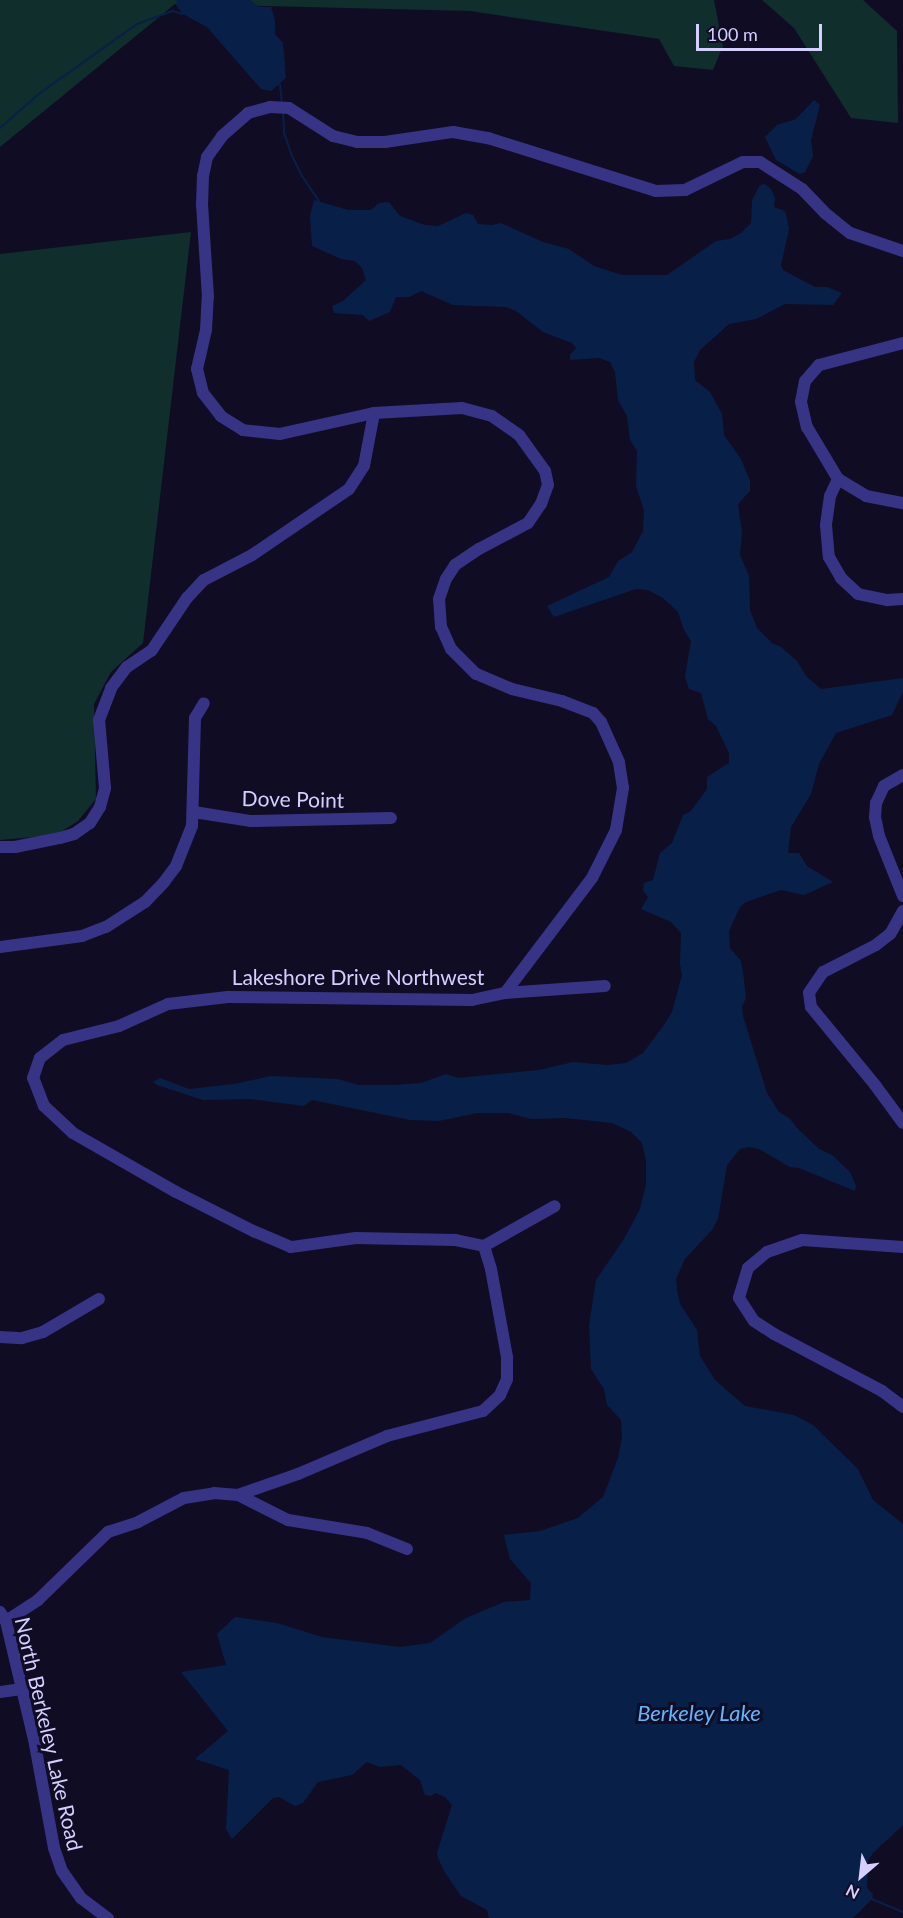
<!DOCTYPE html>
<style>
body{margin:0}
#map{position:relative;width:903px;height:1918px;overflow:hidden;background:#100c24;font-family:Lato,sans-serif}
div>[style]{position:absolute}
.green>*{inset:0;background:#0f2e2c}
.water>*{inset:0;background:#082047}
.stream>*{height:2px;margin:-1px;padding:0 1px;transform-origin:1px;border-radius:1px;background:#082047}
.minor>*{height:12px;margin:-6px;padding:0 6px;transform-origin:6px;border-radius:6px;background:#373486}
span{translate:-50% -50%;white-space:nowrap;text-align:center;line-height:1.15;-webkit-text-stroke:6px #100c24;paint-order:stroke}
.street-label{font-size:21px;color:#d4cfff}
.water-label{font-size:22px;color:#5db6ff;font-style:italic}
.north{position:absolute;left:831px;top:1846px;width:60px;height:60px;-webkit-text-stroke:4px #100c24;paint-order:stroke;rotate:208deg;font-size:16px;font-weight:700;line-height:24px;text-align:center;color:#d4cfff}
.north::after{content:'';display:block;margin:auto;width:21px;height:27px;background:#d4cfff;clip-path:polygon(50% 0,100% 100%,50% 72%,0 100%)}
.scale{position:absolute;left:696px;top:24px;width:126px;height:27px;box-sizing:border-box;border:3px solid #d4cfff;border-top:0;padding-left:8px;font-size:18px;line-height:21px;white-space:nowrap;color:#d4cfff;-webkit-text-stroke:4px #100c24;paint-order:stroke}
</style>
<div id="map">
<div class="green">
<div style="clip-path:polygon(0 0,714px 0,723px 46px,713px 70px,674px 66px,659px 39px,470px 11px,175px 4px,0 147px)"></div>
<div style="clip-path:polygon(762px 0,863px 0,897px 31px,898px 123px,851px 118px,794px 28px)"></div>
<div style="clip-path:polygon(191px 232px,143px 643px,111px 672px,94px 704px,96px 799px,78px 821px,56px 835px,0 840px,0 254px)"></div>
</div>
<div class="water">
<div style="clip-path:polygon(177px 0,250px 0,260px 7px,271px 7px,275px 20px,275px 34px,283px 43px,286px 78px,271px 91px,261px 89px,207px 27px,183px 14px,176px 5px)"></div>
<div style="clip-path:polygon(814px 100px,820px 105px,811px 140px,813px 156px,805px 172px,800px 174px,776px 160px,765px 137px,777px 125px,796px 119px)"></div>
<div style="clip-path:polygon(765px 184px,771px 189px,775px 198px,774px 207px,785px 211px,787px 218px,789px 229px,781px 265px,783px 270px,815px 287px,827px 287px,842px 293px,833px 305px,785px 304px,756px 319px,729px 324px,700px 350px,694px 362px,695px 380px,710px 392px,722px 414px,724px 435px,741px 459px,750px 481px,750px 491px,738px 504px,742px 532px,740px 555px,749px 576px,750px 610px,757px 628px,772px 643px,781px 647px,797px 661px,806px 676px,821px 689px,903px 678px,903px 692px,892px 715px,836px 733px,819px 764px,811px 794px,791px 827px,788px 853px,799px 853px,807px 866px,833px 882px,804px 895px,781px 890px,746px 902px,740px 907px,729px 931px,730px 948px,741px 961px,743px 972px,746px 998px,742px 1006px,743px 1016px,767px 1093px,779px 1112px,789px 1118px,799px 1130px,819px 1149px,832px 1155px,850px 1172px,856px 1186px,855px 1191px,799px 1168px,790px 1167px,759px 1149px,749px 1147px,740px 1149px,727px 1165px,718px 1219px,712px 1230px,685px 1259px,676px 1279px,677px 1290px,680px 1304px,697px 1330px,700px 1356px,715px 1380px,745px 1406px,794px 1415px,813px 1425px,858px 1469px,873px 1500px,903px 1524px,903px 1825px,873px 1853px,868px 1861px,867px 1888px,873px 1894px,872px 1899px,853px 1918px,489px 1918px,487px 1910px,461px 1896px,444px 1871px,438px 1858px,437px 1853px,452px 1805px,445px 1797px,435px 1793px,431px 1796px,425px 1795px,420px 1780px,401px 1765px,380px 1767px,367px 1762px,352px 1775px,318px 1782px,303px 1803px,295px 1806px,279px 1797px,273px 1798px,232px 1839px,226px 1829px,229px 1770px,195px 1759px,228px 1731px,181px 1672px,226px 1665px,217px 1634px,235px 1617px,277px 1623px,322px 1637px,400px 1647px,430px 1643px,466px 1618px,504px 1602px,530px 1600px,531px 1583px,510px 1559px,504px 1535px,540px 1531px,578px 1518px,603px 1497px,618px 1458px,622px 1437px,621px 1420px,607px 1405px,604px 1389px,591px 1369px,589px 1325px,596px 1280px,624px 1239px,640px 1209px,646px 1184px,646px 1161px,642px 1143px,631px 1132px,612px 1123px,565px 1118px,531px 1119px,508px 1113px,477px 1113px,439px 1121px,410px 1120px,312px 1100px,304px 1106px,250px 1099px,203px 1100px,157px 1085px,153px 1082px,160px 1078px,189px 1089px,234px 1084px,271px 1076px,338px 1079px,358px 1085px,394px 1085px,421px 1083px,446px 1074px,458px 1078px,539px 1070px,573px 1062px,607px 1065px,626px 1063px,643px 1053px,664px 1025px,672px 1012px,682px 975px,680px 964px,681px 933px,671px 922px,641px 909px,648px 897px,643px 890px,644px 883px,653px 880px,660px 853px,672px 843px,683px 815px,690px 812px,707px 789px,707px 777px,729px 763px,729px 753px,716px 726px,708px 719px,701px 693px,689px 689px,685px 677px,691px 641px,684px 630px,678px 612px,663px 598px,648px 590px,636px 589px,554px 617px,547px 606px,609px 577px,618px 561px,632px 552px,643px 531px,644px 510px,636px 486px,637px 451px,630px 440px,627px 416px,618px 400px,615px 372px,610px 362px,599px 358px,570px 360px,570px 355px,576px 348px,572px 343px,543px 332px,516px 311px,506px 307px,453px 305px,421px 291px,409px 297px,396px 297px,390px 312px,369px 321px,363px 315px,334px 313px,332px 306px,343px 301px,366px 280px,362px 268px,355px 261px,341px 259px,312px 246px,310px 216px,314px 200px,348px 210px,371px 210px,379px 203px,389px 202px,400px 216px,425px 225px,438px 226px,466px 213px,473px 215px,478px 224px,492px 225px,501px 223px,543px 242px,569px 249px,594px 266px,622px 275px,667px 275px,716px 241px,730px 239px,741px 233px,751px 223px,752px 200px,760px 185px)"></div>
</div>
<div class="stream">
<div style="left:280px;top:85px;width:18px;rotate:84deg"></div>
<div style="left:283px;top:111px;width:22px;rotate:87deg"></div>
<div style="left:284px;top:133px;width:24px;rotate:71deg"></div>
<div style="left:292px;top:156px;width:22px;rotate:63deg"></div>
<div style="left:302px;top:176px;width:30px;rotate:56deg"></div>
<div style="left:0;top:128px;width:53px;rotate:-41.2deg"></div>
<div style="left:40px;top:93px;width:119px;rotate:-35.4deg"></div>
<div style="left:137px;top:24px;width:38px;rotate:-20deg"></div>
<div style="left:173px;top:11px;width:10px;rotate:17deg"></div>
<div style="left:872px;top:1899px;width:34px;rotate:23deg"></div>
</div>
<div class="minor">
<div style="left:903px;top:343px;width:87px;rotate:165.3deg"></div>
<div style="left:819px;top:365px;width:21px;rotate:131deg"></div>
<div style="left:805px;top:381px;width:21px;rotate:101deg"></div>
<div style="left:801px;top:402px;width:26px;rotate:77deg"></div>
<div style="left:807px;top:427px;width:61px;rotate:59.2deg"></div>
<div style="left:838px;top:479px;width:33px;rotate:31deg"></div>
<div style="left:866px;top:496px;width:38px;rotate:11deg"></div>
<div style="left:838px;top:479px;width:19px;rotate:115deg"></div>
<div style="left:830px;top:496px;width:29px;rotate:98deg"></div>
<div style="left:826px;top:525px;width:32px;rotate:85deg"></div>
<div style="left:829px;top:557px;width:24px;rotate:60deg"></div>
<div style="left:841px;top:578px;width:23px;rotate:43deg"></div>
<div style="left:858px;top:594px;width:30px;rotate:12deg"></div>
<div style="left:887px;top:600px;width:16px;rotate:-4deg"></div>
<div style="left:903px;top:775px;width:22px;rotate:150deg"></div>
<div style="left:884px;top:786px;width:19px;rotate:115deg"></div>
<div style="left:876px;top:803px;width:14px;rotate:94deg"></div>
<div style="left:875px;top:817px;width:19px;rotate:78deg"></div>
<div style="left:879px;top:836px;width:65px;rotate:68.2deg"></div>
<div style="left:194px;top:812px;width:58px;rotate:9deg"></div>
<div style="left:251px;top:821px;width:140px;rotate:-1.2deg"></div>
<div style="left:0;top:847px;width:15px"></div>
<div style="left:15px;top:847px;width:46px;rotate:-11.3deg"></div>
<div style="left:60px;top:838px;width:15px;rotate:-16deg"></div>
<div style="left:74px;top:834px;width:19px;rotate:-35deg"></div>
<div style="left:90px;top:823px;width:19px;rotate:-58deg"></div>
<div style="left:100px;top:807px;width:20px;rotate:-75deg"></div>
<div style="left:105px;top:788px;width:68px;rotate:-95deg"></div>
<div style="left:99px;top:720px;width:34px;rotate:-69deg"></div>
<div style="left:111px;top:688px;width:26px;rotate:-53deg"></div>
<div style="left:127px;top:667px;width:30px;rotate:-34deg"></div>
<div style="left:152px;top:650px;width:63px;rotate:-56.1deg"></div>
<div style="left:187px;top:598px;width:25px;rotate:-47deg"></div>
<div style="left:204px;top:580px;width:54px;rotate:-27.5deg"></div>
<div style="left:252px;top:555px;width:117px;rotate:-34.2deg"></div>
<div style="left:349px;top:489px;width:27px;rotate:-57deg"></div>
<div style="left:364px;top:466px;width:54px;rotate:-79.3deg"></div>
<div style="left:903px;top:911px;width:26px;rotate:119deg"></div>
<div style="left:890px;top:934px;width:18px;rotate:142deg"></div>
<div style="left:876px;top:945px;width:59px;rotate:153deg"></div>
<div style="left:823px;top:972px;width:25px;rotate:124deg"></div>
<div style="left:809px;top:993px;width:14px;rotate:82deg"></div>
<div style="left:811px;top:1007px;width:101px;rotate:50.6deg"></div>
<div style="left:875px;top:1085px;width:47px;rotate:53.6deg"></div>
<div style="left:0;top:947px;width:83px;rotate:-7.6deg"></div>
<div style="left:82px;top:936px;width:26px;rotate:-21deg"></div>
<div style="left:106px;top:927px;width:46px;rotate:-32.7deg"></div>
<div style="left:145px;top:902px;width:28px;rotate:-46deg"></div>
<div style="left:164px;top:882px;width:20px;rotate:-53deg"></div>
<div style="left:176px;top:866px;width:43px;rotate:-68.2deg"></div>
<div style="left:192px;top:826px;width:108px;rotate:-88.4deg"></div>
<div style="left:195px;top:718px;width:17px;rotate:-59deg"></div>
<div style="left:505px;top:993px;width:100px;rotate:-4deg"></div>
<div style="left:484px;top:1246px;width:81px;rotate:-29.4deg"></div>
<div style="left:903px;top:1247px;width:101px;rotate:-176deg"></div>
<div style="left:802px;top:1240px;width:37px;rotate:161deg"></div>
<div style="left:767px;top:1252px;width:25px;rotate:140deg"></div>
<div style="left:748px;top:1268px;width:31px;rotate:107deg"></div>
<div style="left:739px;top:1298px;width:27px;rotate:57deg"></div>
<div style="left:754px;top:1321px;width:24px;rotate:33deg"></div>
<div style="left:774px;top:1334px;width:122px;rotate:27.8deg"></div>
<div style="left:882px;top:1391px;width:26px;rotate:37deg"></div>
<div style="left:0;top:1337px;width:22px;rotate:3deg"></div>
<div style="left:22px;top:1338px;width:22px;rotate:-16deg"></div>
<div style="left:43px;top:1332px;width:65px;rotate:-30.5deg"></div>
<div style="left:238px;top:1495px;width:56px;rotate:26.6deg"></div>
<div style="left:288px;top:1520px;width:80px;rotate:9.3deg"></div>
<div style="left:367px;top:1533px;width:43px;rotate:21.8deg"></div>
<div style="left:0;top:1612px;width:11px;rotate:56deg"></div>
<div style="left:6px;top:1621px;width:121px;rotate:76.7deg"></div>
<div style="left:34px;top:1739px;width:111px;rotate:79.6deg"></div>
<div style="left:54px;top:1848px;width:24px;rotate:71deg"></div>
<div style="left:62px;top:1871px;width:33px;rotate:55deg"></div>
<div style="left:81px;top:1898px;width:34px;rotate:37deg"></div>
<div style="left:6px;top:1621px;width:38px;rotate:-33deg"></div>
<div style="left:38px;top:1600px;width:98px;rotate:-44.2deg"></div>
<div style="left:108px;top:1532px;width:32px;rotate:-18deg"></div>
<div style="left:138px;top:1522px;width:52px;rotate:-27.6deg"></div>
<div style="left:184px;top:1498px;width:30px;rotate:-9deg"></div>
<div style="left:214px;top:1493px;width:24px;rotate:5deg"></div>
<div style="left:238px;top:1495px;width:64px;rotate:-19.3deg"></div>
<div style="left:298px;top:1474px;width:97px;rotate:-23.1deg"></div>
<div style="left:387px;top:1436px;width:99px;rotate:-14.6deg"></div>
<div style="left:483px;top:1411px;width:23px;rotate:-43deg"></div>
<div style="left:500px;top:1395px;width:17px;rotate:-66deg"></div>
<div style="left:507px;top:1379px;width:22px;rotate:-90deg"></div>
<div style="left:507px;top:1357px;width:89px;rotate:-100.3deg"></div>
<div style="left:491px;top:1269px;width:24px;rotate:-107deg"></div>
<div style="left:484px;top:1246px;width:30px;rotate:-168deg"></div>
<div style="left:455px;top:1240px;width:99px;rotate:-178.8deg"></div>
<div style="left:356px;top:1238px;width:66px;rotate:172.1deg"></div>
<div style="left:291px;top:1247px;width:39px;rotate:-157deg"></div>
<div style="left:255px;top:1232px;width:89px;rotate:-153.1deg"></div>
<div style="left:176px;top:1192px;width:119px;rotate:-150.2deg"></div>
<div style="left:73px;top:1133px;width:40px;rotate:-137deg"></div>
<div style="left:44px;top:1106px;width:30px;rotate:-111deg"></div>
<div style="left:33px;top:1078px;width:21px;rotate:-71deg"></div>
<div style="left:40px;top:1058px;width:29px;rotate:-38deg"></div>
<div style="left:63px;top:1040px;width:58px;rotate:-14deg"></div>
<div style="left:119px;top:1026px;width:54px;rotate:-24.2deg"></div>
<div style="left:168px;top:1004px;width:60px;rotate:-6.7deg"></div>
<div style="left:228px;top:997px;width:244px;rotate:0.7deg"></div>
<div style="left:472px;top:1000px;width:34px;rotate:-12deg"></div>
<div style="left:505px;top:993px;width:144px;rotate:-52.9deg"></div>
<div style="left:592px;top:878px;width:54px;rotate:-63.4deg"></div>
<div style="left:616px;top:830px;width:43px;rotate:-80.5deg"></div>
<div style="left:623px;top:788px;width:26px;rotate:-99deg"></div>
<div style="left:619px;top:762px;width:44px;rotate:-114.2deg"></div>
<div style="left:601px;top:722px;width:12px;rotate:-132deg"></div>
<div style="left:593px;top:713px;width:33px;rotate:-159deg"></div>
<div style="left:562px;top:701px;width:51px;rotate:-166.5deg"></div>
<div style="left:512px;top:689px;width:39px;rotate:-157deg"></div>
<div style="left:476px;top:674px;width:35px;rotate:-135deg"></div>
<div style="left:451px;top:649px;width:24px;rotate:-114deg"></div>
<div style="left:441px;top:627px;width:28px;rotate:-94deg"></div>
<div style="left:439px;top:599px;width:21px;rotate:-71deg"></div>
<div style="left:446px;top:579px;width:17px;rotate:-57deg"></div>
<div style="left:455px;top:565px;width:29px;rotate:-34deg"></div>
<div style="left:479px;top:549px;width:55px;rotate:-28deg"></div>
<div style="left:528px;top:523px;width:23px;rotate:-56deg"></div>
<div style="left:541px;top:504px;width:20px;rotate:-70deg"></div>
<div style="left:548px;top:485px;width:14px;rotate:-102deg"></div>
<div style="left:545px;top:471px;width:44px;rotate:-125.8deg"></div>
<div style="left:519px;top:435px;width:33px;rotate:-145deg"></div>
<div style="left:492px;top:416px;width:31px;rotate:-165deg"></div>
<div style="left:462px;top:408px;width:88px;rotate:176.7deg"></div>
<div style="left:374px;top:413px;width:96px;rotate:167.4deg"></div>
<div style="left:280px;top:434px;width:37px;rotate:-174deg"></div>
<div style="left:243px;top:430px;width:26px;rotate:-148deg"></div>
<div style="left:221px;top:416px;width:29px;rotate:-128deg"></div>
<div style="left:203px;top:393px;width:25px;rotate:-104deg"></div>
<div style="left:197px;top:369px;width:40px;rotate:-77deg"></div>
<div style="left:206px;top:330px;width:33px;rotate:-87deg"></div>
<div style="left:208px;top:297px;width:92px;rotate:-93.7deg"></div>
<div style="left:202px;top:205px;width:29px;rotate:-88deg"></div>
<div style="left:203px;top:176px;width:19px;rotate:-78deg"></div>
<div style="left:207px;top:157px;width:26px;rotate:-54deg"></div>
<div style="left:222px;top:136px;width:35px;rotate:-41deg"></div>
<div style="left:248px;top:113px;width:23px;rotate:-15deg"></div>
<div style="left:270px;top:107px;width:19px;rotate:3deg"></div>
<div style="left:289px;top:108px;width:52px;rotate:32.5deg"></div>
<div style="left:333px;top:136px;width:25px;rotate:14deg"></div>
<div style="left:357px;top:142px;width:28px"></div>
<div style="left:385px;top:142px;width:69px;rotate:-8.4deg"></div>
<div style="left:453px;top:132px;width:36px;rotate:10deg"></div>
<div style="left:488px;top:138px;width:176px;rotate:17.5deg"></div>
<div style="left:656px;top:191px;width:29px;rotate:-2deg"></div>
<div style="left:685px;top:190px;width:64px;rotate:-25.8deg"></div>
<div style="left:743px;top:162px;width:17px"></div>
<div style="left:760px;top:162px;width:50px;rotate:32.7deg"></div>
<div style="left:802px;top:189px;width:33px;rotate:46deg"></div>
<div style="left:825px;top:213px;width:32px;rotate:39deg"></div>
<div style="left:850px;top:233px;width:56px;rotate:18.8deg"></div>
<div style="left:0;top:1692px;width:22px;rotate:-8deg"></div>
</div>
<div class="street-label">
<span style="left:293px;top:799px;rotate:1deg">Dove Point</span>
<span style="left:358px;top:977px">Lakeshore Drive Northwest</span>
<span style="left:49px;top:1734px;rotate:77deg">North Berkeley Lake Road</span>
</div>
<div class="water-label">
<span style="left:699px;top:1713px">Berkeley Lake</span>
</div>
<div class="north">N</div>
<div class="scale">100 m</div>
</div>
